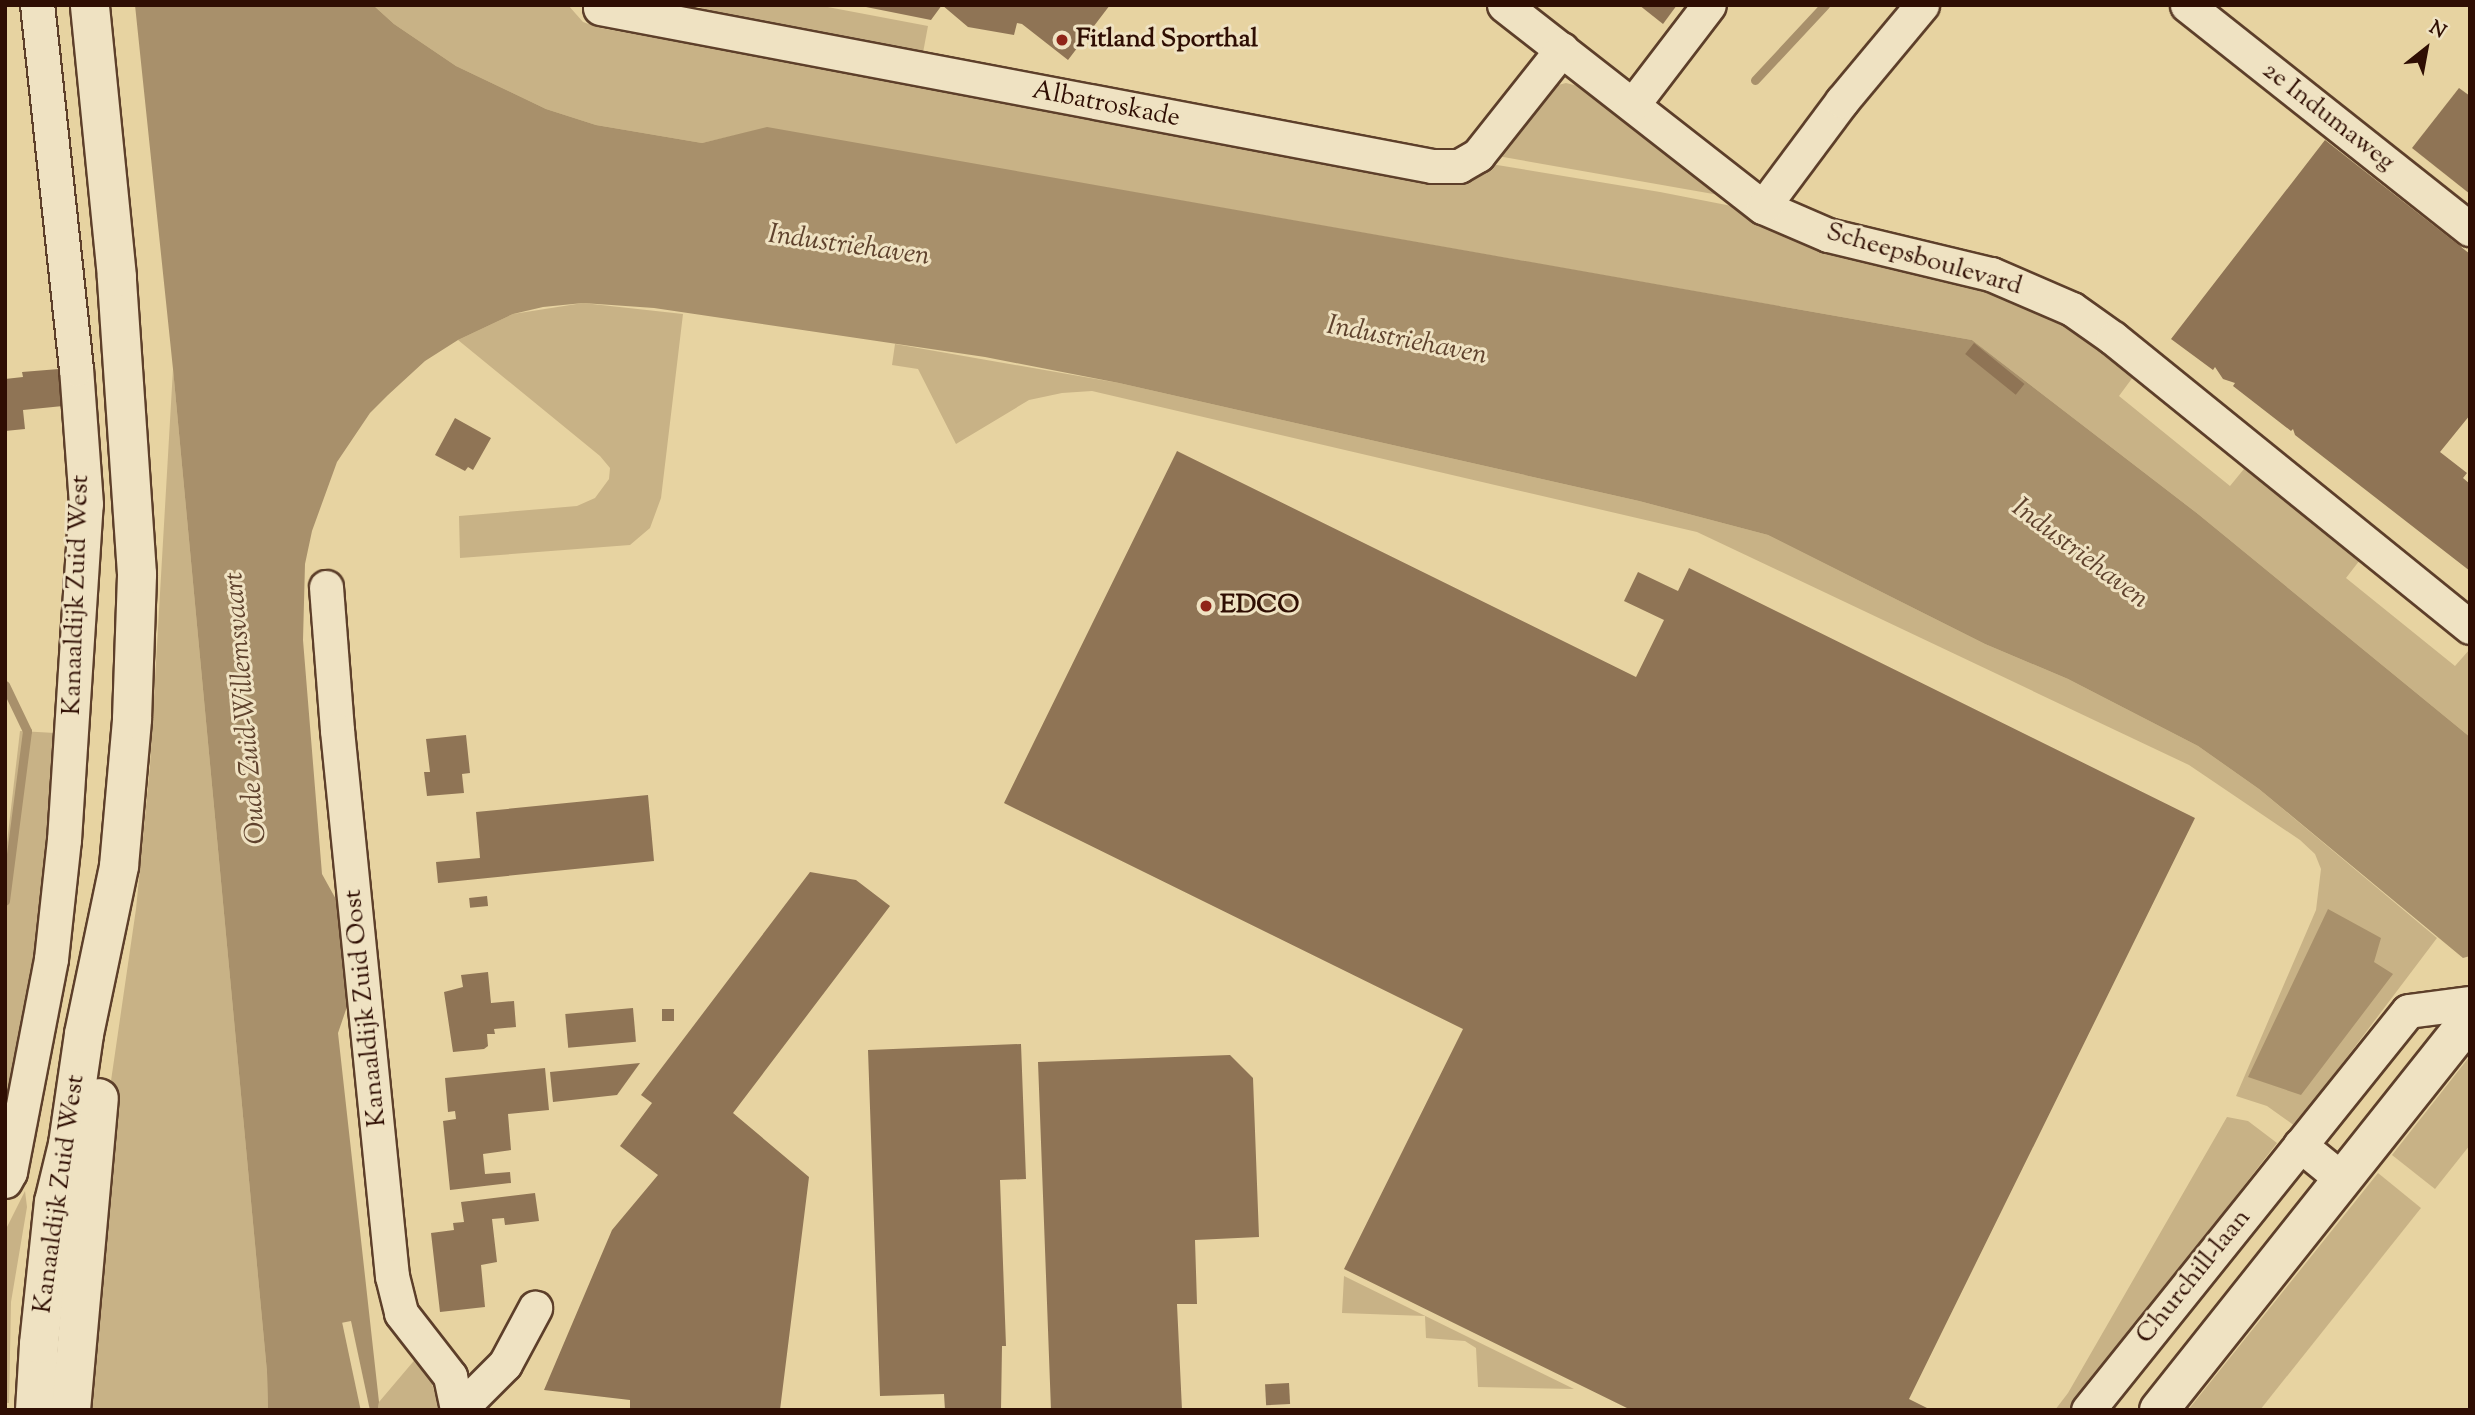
<!DOCTYPE html>
<style>
body{margin:0}
#map{position:relative;width:2475px;height:1415px;overflow:hidden;background:#e7d3a1;font-family:"Sorts Mill Goudy",serif}
div>[style]{position:absolute}
.green>*{inset:0;background:#c8b286}
.water>*{inset:0;background:#a8906b}
.pier>*{inset:0;background:#e7d3a1;transform-origin:0 0}
.stream>*{height:9px;margin:-4.5px;padding:0 4.5px;transform-origin:4.5px;border-radius:4.5px;background:#a8906b}
.building>*{inset:0;background:#8f7455;transform-origin:0 0}
.roads{filter:drop-shadow(2px 0 #5d3f2a) drop-shadow(-2px 0 #5d3f2a) drop-shadow(0 2px #5d3f2a) drop-shadow(0 -2px #5d3f2a)}
.street>*{height:33px;margin:-16.5px;padding:0 16.5px;transform-origin:16.5px;border-radius:16.5px;background:#efe2c2}
.secondary>*{height:38px;margin:-19px;padding:0 19px;transform-origin:19px;border-radius:19px;background:#efe2c2}
.dots>*{width:19px;height:19px;translate:-50% -50%;box-sizing:border-box;border:4px solid #efe2c2;border-radius:50%}
span{translate:-50% -50%;white-space:nowrap;text-align:center;line-height:1.15;-webkit-text-stroke:6px #efe2c2;paint-order:stroke}
.poi-label{font-size:26px;color:#2f0e03;font-weight:700}
.left{translate:0 -50%;text-align:left}
.street-label{font-size:26px;color:#2f0e03}
.water-label{font-size:28px;color:#5f422d;font-style:italic}
.frame{position:absolute;inset:0;border:7px solid #2f0e03;pointer-events:none}
.north{position:absolute;left:2391px;top:14px;width:70px;height:70px;-webkit-text-stroke:5px #efe2c2;paint-order:stroke;rotate:31deg;font-size:19px;font-weight:700;line-height:28px;text-align:center;color:#2f0e03}
.north::after{content:'';display:block;margin:auto;width:24px;height:32px;background:#2f0e03;clip-path:polygon(50% 0,100% 100%,50% 72%,0 100%)}
</style>
<div id="map">
<div class="green">
<div style="clip-path:polygon(373px 5px,568px 5px,583px 22px,600px 28px,1430px 177px,1485px 163px,1660px 192px,1747px 209px,1844px 256px,1876px 265px,1980px 285px,2024px 301px,2073px 328px,2136px 373px,2119px 396px,2230px 486px,2248px 464px,2363px 556px,2346px 578px,2455px 666px,2470px 649px,2470px 737px,2198px 514px,1972px 340px,767px 128px,702px 143px,596px 125px,546px 109px,456px 66px,394px 24px)"></div>
<div style="clip-path:polygon(696px 5px,817px 5px,928px 26px,922px 58px,713px 15px)"></div>
<div style="clip-path:polygon(1566px 83px,1590px 89px,1722px 192px,1719px 195px,1492px 155px,1554px 86px)"></div>
<div style="clip-path:polygon(583px 303px,683px 314px,661px 498px,650px 528px,630px 545px,460px 558px,459px 516px,577px 506px,595px 498px,609px 479px,610px 468px,600px 456px,458px 340px,513px 314px)"></div>
<div style="clip-path:polygon(895px 344px,1119px 383px,1639px 501px,1768px 535px,1985px 644px,2068px 679px,2198px 746px,2259px 789px,2437px 938px,2295px 1126px,2267px 1106px,2236px 1096px,2316px 910px,2321px 869px,2315px 854px,2300px 840px,2189px 765px,1697px 532px,1092px 391px,1062px 393px,1029px 400px,956px 444px,918px 369px,892px 365px)"></div>
<div style="clip-path:polygon(173px 369px,267px 1372px,268px 1410px,80px 1410px,89px 1232px,136px 909px,150px 766px)"></div>
<div style="clip-path:polygon(20px 731px,55px 733px,47px 839px,31px 975px,5px 1112px,5px 860px)"></div>
<div style="clip-path:polygon(2470px 1056px,2470px 1145px,2435px 1189px,2392px 1155px)"></div>
<div style="clip-path:polygon(2227px 1117px,2248px 1121px,2277px 1143px,2070px 1410px,2055px 1410px,2068px 1393px)"></div>
<div style="clip-path:polygon(2378px 1173px,2421px 1208px,2260px 1410px,2188px 1410px)"></div>
<div style="clip-path:polygon(25px 1191px,27px 1207px,11px 1302px,9px 1403px,5px 1403px,5px 1231px)"></div>
<div style="clip-path:polygon(1344px 1276px,1574px 1389px,1478px 1387px,1476px 1348px,1465px 1341px,1426px 1338px,1425px 1316px,1342px 1313px)"></div>
<div style="clip-path:polygon(418px 1356px,427px 1368px,440px 1410px,369px 1410px,378px 1408px,379px 1402px)"></div>
</div>
<div class="water">
<div style="clip-path:polygon(135px 5px,373px 5px,394px 24px,456px 66px,546px 109px,596px 125px,702px 143px,767px 127px,1972px 340px,2198px 514px,2470px 737px,2470px 956px,2463px 958px,2259px 789px,2198px 746px,2068px 679px,1985px 644px,1768px 535px,1639px 501px,1119px 383px,985px 357px,654px 308px,583px 303px,543px 307px,513px 314px,458px 340px,425px 361px,388px 395px,370px 413px,337px 462px,312px 531px,305px 564px,303px 640px,322px 874px,343px 912px,351px 995px,338px 1033px,379px 1402px,378px 1408px,369px 1410px,268px 1410px,267px 1372px,173px 369px)"></div>
<div style="clip-path:polygon(2328px 909px,2381px 938px,2374px 962px,2393px 974px,2301px 1095px,2248px 1077px)"></div>
</div>
<div class="pier">
<div style="left:351px;top:1321px;width:91px;height:9px;rotate:78deg"></div>
</div>
<div class="stream">
<div style="left:1755px;top:80px;width:103px;rotate:-47deg"></div>
<div style="left:5px;top:685px;width:51px;rotate:64.4deg"></div>
<div style="left:27px;top:731px;width:171px;rotate:97.4deg"></div>
</div>
<div class="building">
<div style="clip-path:polygon(856px 5px,1110px 5px,1068px 60px,1022px 24px,1017px 23px,1014px 35px,968px 27px,942px 5px,931px 20px)"></div>
<div style="clip-path:polygon(1639px 5px,1677px 5px,1663px 24px)"></div>
<div style="clip-path:polygon(2459px 88px,2470px 96px,2470px 194px,2412px 148px)"></div>
<div style="clip-path:polygon(2325px 140px,2470px 254px,2470px 415px,2440px 452px,2467px 473px,2463px 478px,2470px 484px,2470px 571px,2295px 435px,2293px 429px,2291px 431px,2233px 386px,2235px 383px,2223px 379px,2215px 367px,2213px 370px,2171px 339px)"></div>
<div style="left:1974px;top:343px;width:65px;height:14px;rotate:39deg"></div>
<div style="clip-path:polygon(59px 369px,63px 406px,23px 410px,25px 429px,5px 431px,5px 379px,23px 377px,22px 372px)"></div>
<div style="clip-path:polygon(455px 418px,491px 438px,473px 470px,468px 467px,465px 471px,435px 455px)"></div>
<div style="clip-path:polygon(1177px 451px,1636px 677px,1664px 620px,1624px 601px,1638px 572px,1678px 591px,1689px 568px,2195px 818px,1909px 1399px,1931px 1410px,1631px 1410px,1344px 1269px,1463px 1029px,1004px 803px)"></div>
<div style="clip-path:polygon(466px 735px,470px 773px,462px 774px,464px 793px,427px 796px,424px 772px,430px 772px,426px 739px)"></div>
<div style="clip-path:polygon(648px 795px,654px 861px,438px 883px,436px 862px,480px 858px,476px 812px)"></div>
<div style="clip-path:polygon(810px 872px,856px 880px,890px 906px,733px 1113px,809px 1177px,780px 1410px,630px 1410px,630px 1400px,544px 1390px,612px 1230px,658px 1175px,620px 1146px,652px 1103px,641px 1095px)"></div>
<div style="left:487px;top:896px;width:10px;height:18px;rotate:84deg"></div>
<div style="clip-path:polygon(488px 972px,491px 1003px,514px 1001px,516px 1027px,494px 1029px,495px 1034px,487px 1034px,488px 1046px,484px 1049px,453px 1052px,444px 992px,463px 987px,461px 975px)"></div>
<div style="left:633px;top:1008px;width:34px;height:68px;rotate:85deg"></div>
<div style="left:674px;top:1009px;width:12px;height:12px;rotate:90deg"></div>
<div style="clip-path:polygon(1021px 1044px,1026px 1179px,1000px 1180px,1006px 1346px,1002px 1346px,1001px 1410px,945px 1410px,944px 1394px,880px 1396px,868px 1050px)"></div>
<div style="clip-path:polygon(1230px 1055px,1253px 1078px,1259px 1237px,1195px 1240px,1197px 1304px,1177px 1304px,1182px 1410px,1051px 1410px,1038px 1062px)"></div>
<div style="clip-path:polygon(640px 1063px,617px 1095px,553px 1102px,550px 1072px)"></div>
<div style="clip-path:polygon(545px 1068px,549px 1110px,508px 1114px,511px 1150px,483px 1154px,485px 1174px,510px 1172px,511px 1183px,450px 1190px,443px 1121px,456px 1119px,455px 1111px,448px 1112px,445px 1078px)"></div>
<div style="clip-path:polygon(535px 1193px,539px 1221px,505px 1225px,504px 1218px,492px 1219px,497px 1262px,481px 1265px,485px 1307px,440px 1312px,431px 1233px,454px 1230px,453px 1223px,464px 1222px,461px 1202px)"></div>
<div style="left:1289px;top:1383px;width:21px;height:24px;rotate:87deg"></div>
</div>
<div class="roads">
<div class="street">
<div style="left:1504px;top:5px;width:328px;rotate:38deg"></div>
<div style="left:1763px;top:207px;width:71px;rotate:23.3deg"></div>
<div style="left:1828px;top:235px;width:168px;rotate:13.5deg"></div>
<div style="left:1991px;top:274px;width:88px;rotate:23.4deg"></div>
<div style="left:2072px;top:309px;width:50px;rotate:35.3deg"></div>
<div style="left:2113px;top:338px;width:459px;rotate:39deg"></div>
<div style="left:2187px;top:5px;width:361px;rotate:38.4deg"></div>
<div style="left:600px;top:8px;width:847px;rotate:10.75deg"></div>
<div style="left:1432px;top:166px;width:27px"></div>
<div style="left:1459px;top:166px;width:22px;rotate:-30deg"></div>
<div style="left:1478px;top:155px;width:135px;rotate:-51.6deg"></div>
<div style="left:1634px;top:103px;width:123px;rotate:-52.6deg"></div>
<div style="left:1763px;top:207px;width:132px;rotate:-53.3deg"></div>
<div style="left:1842px;top:101px;width:125px;rotate:-50.2deg"></div>
<div style="left:326px;top:587px;width:143px;rotate:85.6deg"></div>
<div style="left:337px;top:730px;width:549px;rotate:84.25deg"></div>
<div style="left:392px;top:1276px;width:38px;rotate:76deg"></div>
<div style="left:401px;top:1313px;width:80px;rotate:52.1deg"></div>
<div style="left:450px;top:1376px;width:35px;rotate:78deg"></div>
<div style="left:2300px;top:1145px;width:55px;rotate:39.1deg"></div>
<div style="left:5px;top:1181px;width:10px;rotate:-61deg"></div>
<div style="left:10px;top:1172px;width:217px;rotate:-79.1deg"></div>
<div style="left:51px;top:959px;width:120px;rotate:-83.8deg"></div>
<div style="left:64px;top:840px;width:337px;rotate:-86.3deg"></div>
<div style="left:86px;top:504px;width:135px;rotate:-94.2deg"></div>
<div style="left:76px;top:369px;width:366px;rotate:-96.1deg"></div>
<div style="left:459px;top:1410px;width:65px;rotate:-45deg"></div>
<div style="left:505px;top:1364px;width:64px;rotate:-61.8deg"></div>
<div style="left:2088px;top:1410px;width:511px;rotate:-51.27deg"></div>
<div style="left:2408px;top:1011px;width:63px;rotate:-7.4deg"></div>
</div>
<div class="secondary">
<div style="left:35px;top:1410px;width:66px;rotate:-86.5deg"></div>
<div style="left:39px;top:1344px;width:143px;rotate:-84deg"></div>
<div style="left:54px;top:1202px;width:60px;rotate:-76.4deg"></div>
<div style="left:68px;top:1144px;width:111px;rotate:-81.7deg"></div>
<div style="left:84px;top:1034px;width:172px;rotate:-78.2deg"></div>
<div style="left:119px;top:866px;width:148px;rotate:-84.9deg"></div>
<div style="left:132px;top:719px;width:145px;rotate:-88deg"></div>
<div style="left:137px;top:574px;width:298px;rotate:-93.9deg"></div>
<div style="left:117px;top:277px;width:273px;rotate:-95.7deg"></div>
<div style="left:71px;top:1410px;width:313px;rotate:-84.9deg"></div>
<div style="left:2159px;top:1410px;width:500px;rotate:-51.5deg"></div>
</div>
</div>
<div class="dots">
<div style="left:1062px;top:40px;background:#8f2418"></div>
<div style="left:1206px;top:606px;background:#8f2418"></div>
</div>
<div class="poi-label">
<span class="left" style="left:1076px;top:40px">Fitland Sporthal</span>
<span class="left" style="left:1220px;top:606px">EDCO</span>
</div>
<div class="street-label">
<span style="left:1106px;top:105px;rotate:11deg">Albatroskade</span>
<span style="left:2328px;top:117px;rotate:38deg">2e Indumaweg</span>
<span style="left:1924px;top:260px;rotate:16deg">Scheepsboulevard</span>
<span style="left:77px;top:595px;rotate:-88deg">Kanaaldijk Zuid West</span>
<span style="left:366px;top:1008px;rotate:-96deg">Kanaaldijk Zuid Oost</span>
<span style="left:60px;top:1194px;rotate:-82deg">Kanaaldijk Zuid West</span>
<span style="left:2194px;top:1277px;rotate:-51deg">Churchill-laan</span>
</div>
<div class="water-label">
<span style="left:849px;top:246px;rotate:8deg">Industriehaven</span>
<span style="left:1407px;top:341px;rotate:11deg">Industriehaven</span>
<span style="left:2080px;top:554px;rotate:37deg">Industriehaven</span>
<span style="left:246px;top:708px;rotate:-95deg">Oude Zuid-Willemsvaart</span>
</div>
<div class="frame"></div>
<div class="north">N</div>
</div>
